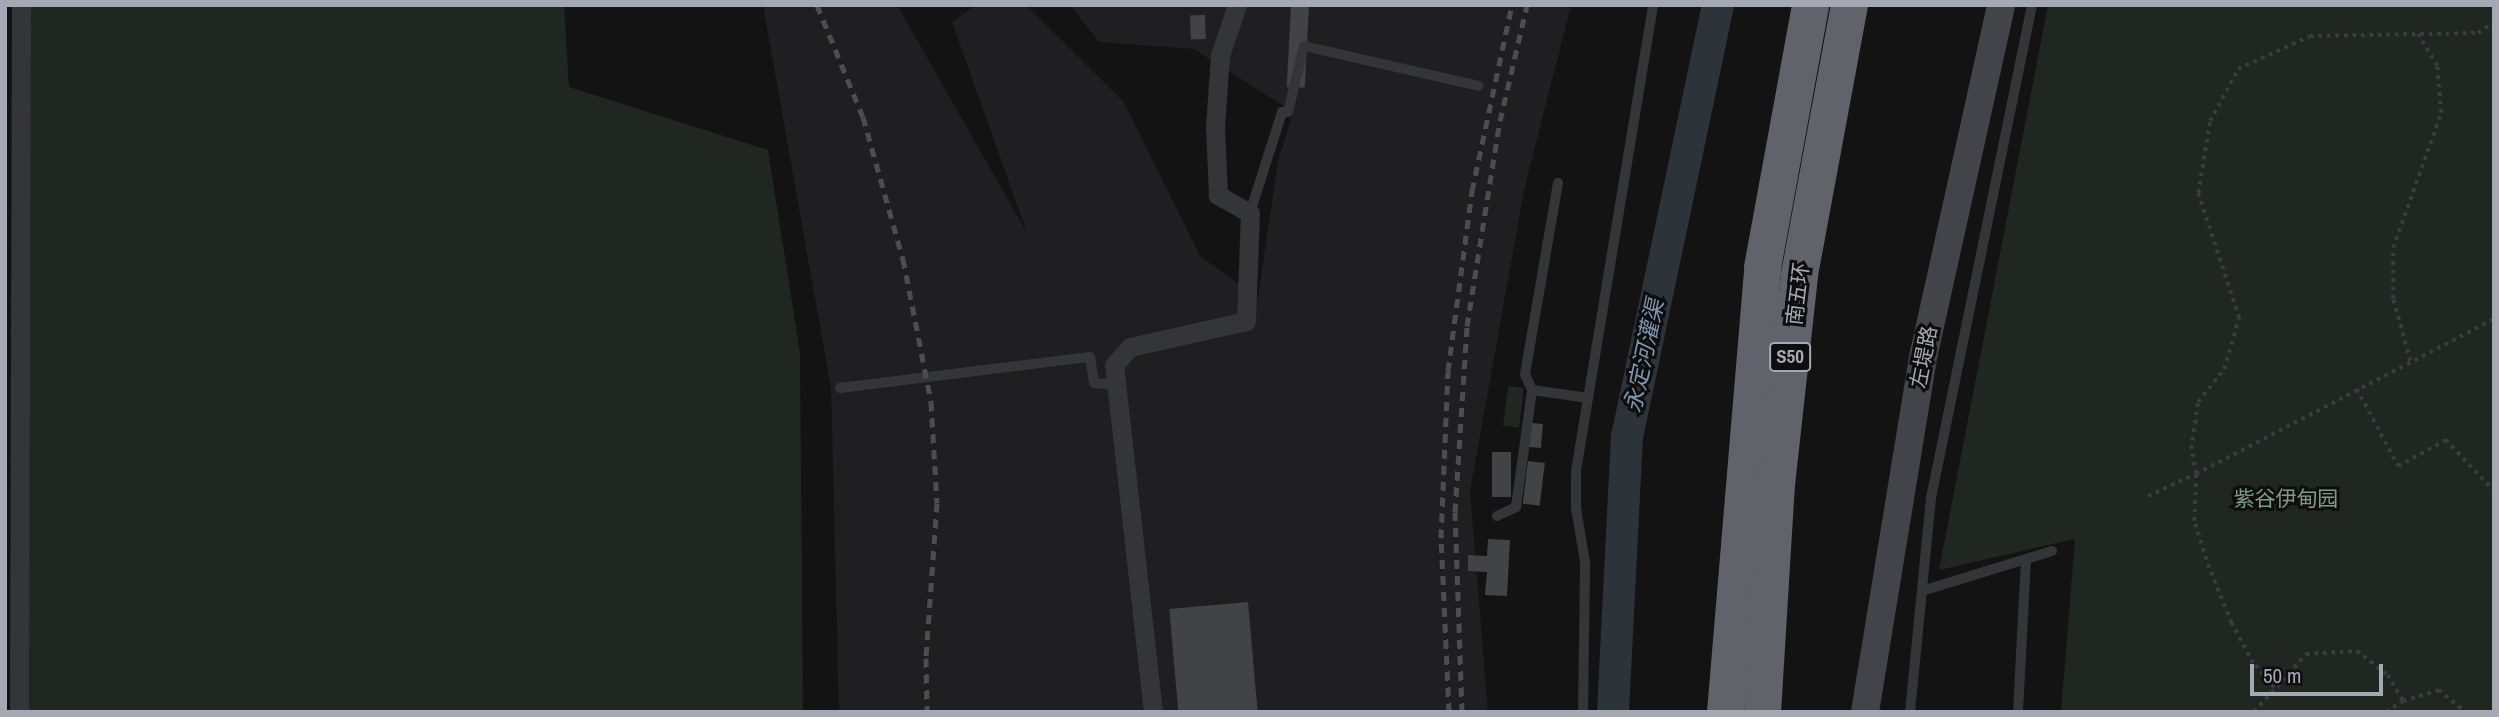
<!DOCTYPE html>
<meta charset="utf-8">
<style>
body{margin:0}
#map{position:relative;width:2499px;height:717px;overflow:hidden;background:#131314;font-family:"Archivo Narrow","Noto Sans SC",sans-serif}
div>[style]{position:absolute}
.built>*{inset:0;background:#1f1f21}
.green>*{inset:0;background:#1f2720;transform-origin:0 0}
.river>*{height:32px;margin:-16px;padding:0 16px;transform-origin:16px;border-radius:16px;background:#2c3339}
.building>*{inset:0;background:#424347;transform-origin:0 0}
.path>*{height:3.5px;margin-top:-1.75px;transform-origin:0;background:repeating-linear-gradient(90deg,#3a3c40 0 3.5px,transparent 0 8.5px)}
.lane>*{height:10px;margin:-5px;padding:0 5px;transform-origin:5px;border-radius:5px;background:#343539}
.street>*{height:19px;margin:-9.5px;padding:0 9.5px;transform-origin:9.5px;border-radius:9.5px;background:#343539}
.secondary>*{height:28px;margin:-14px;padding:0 14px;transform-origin:14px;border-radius:14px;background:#424449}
.highway>*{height:37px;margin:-18.5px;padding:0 18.5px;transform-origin:18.5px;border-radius:18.5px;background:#60636a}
.rail>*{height:5px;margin-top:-2.5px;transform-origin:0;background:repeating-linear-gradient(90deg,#4b4d52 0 9px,transparent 0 16px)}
span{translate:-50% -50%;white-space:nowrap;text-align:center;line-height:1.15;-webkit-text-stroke:6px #0e0e0f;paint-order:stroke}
.shield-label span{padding:2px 5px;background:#0e0e0f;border:2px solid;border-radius:5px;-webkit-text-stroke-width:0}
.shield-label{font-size:19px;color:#a5a9b4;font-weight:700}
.street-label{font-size:21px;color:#a5a9b4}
.park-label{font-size:21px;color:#7d9e81}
.water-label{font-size:23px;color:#7e95ad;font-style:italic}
.frame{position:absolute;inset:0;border:7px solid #a5a9b4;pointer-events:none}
.scale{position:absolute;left:2250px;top:664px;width:133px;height:32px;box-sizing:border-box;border:4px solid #a5a9b4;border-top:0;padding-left:9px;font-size:21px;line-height:24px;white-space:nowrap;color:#a5a9b4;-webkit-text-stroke:5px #0e0e0f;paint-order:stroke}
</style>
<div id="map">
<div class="built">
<div style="clip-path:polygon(763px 5px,897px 5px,1027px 233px,952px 22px,976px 5px,1026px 5px,1124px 102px,1200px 256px,1258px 298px,1278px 161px,1293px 112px,1194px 49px,1099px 42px,1070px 5px,1571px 5px,1524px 191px,1470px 491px,1488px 712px,839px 712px,831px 388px)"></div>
</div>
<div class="green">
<div style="clip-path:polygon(16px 5px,564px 5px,569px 87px,768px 150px,800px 353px,803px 712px,15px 712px)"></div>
<div style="clip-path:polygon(2048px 5px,2494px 5px,2494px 712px,2061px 712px,2075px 539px,1939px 570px)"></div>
<div style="left:1508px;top:386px;width:16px;height:40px;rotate:7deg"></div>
</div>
<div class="river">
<div style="left:1613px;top:712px;width:275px;rotate:-87.1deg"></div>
<div style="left:1627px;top:437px;width:441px;rotate:-78.1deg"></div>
</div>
<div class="building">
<div style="left:1291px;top:5px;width:18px;height:82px;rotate:3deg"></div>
<div style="left:1205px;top:15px;width:24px;height:15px;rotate:88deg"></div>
<div style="left:1531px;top:423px;width:12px;height:24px;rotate:5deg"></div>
<div style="left:1492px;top:452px;width:19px;height:45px"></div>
<div style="left:1528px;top:461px;width:17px;height:43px;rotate:7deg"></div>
<div style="clip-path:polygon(1488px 539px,1510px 540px,1507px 596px,1485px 595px,1487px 572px,1468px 571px,1468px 555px,1487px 556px)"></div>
<div style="left:1248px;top:602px;width:110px;height:79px;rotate:85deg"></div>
</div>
<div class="path">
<div style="left:2410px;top:361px;width:64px;rotate:-105.3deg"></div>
<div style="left:2393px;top:299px;width:51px;rotate:-90deg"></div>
<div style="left:2393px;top:248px;width:143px;rotate:-70.4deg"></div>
<div style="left:2441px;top:113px;width:47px;rotate:-94.9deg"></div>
<div style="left:2437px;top:66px;width:37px;rotate:-121deg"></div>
<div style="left:2357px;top:389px;width:87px;rotate:62deg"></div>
<div style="left:2398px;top:466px;width:55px;rotate:-28.4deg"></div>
<div style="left:2446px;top:440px;width:70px;rotate:46.7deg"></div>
<div style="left:2148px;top:496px;width:53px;rotate:-24.6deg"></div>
<div style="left:2196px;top:474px;width:25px;rotate:-101deg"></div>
<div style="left:2191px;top:449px;width:48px;rotate:-81.5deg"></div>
<div style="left:2198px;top:402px;width:42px;rotate:-51.8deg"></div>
<div style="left:2224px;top:369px;width:53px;rotate:-73.6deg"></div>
<div style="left:2239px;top:318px;width:132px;rotate:-108.2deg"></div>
<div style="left:2198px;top:193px;width:73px;rotate:-80.5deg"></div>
<div style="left:2210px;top:121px;width:59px;rotate:-61.7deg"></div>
<div style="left:2238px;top:69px;width:79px;rotate:-24.6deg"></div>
<div style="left:2310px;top:36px;width:168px;rotate:-1deg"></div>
<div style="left:2478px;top:33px;width:19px;rotate:-35deg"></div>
<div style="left:2274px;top:688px;width:33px;rotate:-130deg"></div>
<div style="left:2253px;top:663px;width:46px;rotate:-118.8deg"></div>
<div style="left:2231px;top:623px;width:59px;rotate:-111.8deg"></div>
<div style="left:2209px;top:568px;width:49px;rotate:-107.7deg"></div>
<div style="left:2194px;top:521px;width:47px;rotate:-87.6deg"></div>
<div style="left:2196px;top:474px;width:336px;rotate:-27.5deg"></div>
<div style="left:2254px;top:712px;width:78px;rotate:-48.1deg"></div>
<div style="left:2306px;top:654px;width:51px;rotate:-3.4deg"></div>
<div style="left:2357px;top:651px;width:39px;rotate:38deg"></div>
<div style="left:2388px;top:675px;width:30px;rotate:60deg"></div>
<div style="left:2386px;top:712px;width:20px;rotate:-33deg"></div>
<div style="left:2403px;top:701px;width:38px;rotate:-17deg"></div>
<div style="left:2439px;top:690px;width:34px;rotate:40deg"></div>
</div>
<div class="lane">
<div style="left:1250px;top:213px;width:106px;rotate:-72.4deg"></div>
<div style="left:1282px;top:112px;width:6px"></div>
<div style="left:1288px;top:112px;width:68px;rotate:-76.4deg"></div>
<div style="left:1304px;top:46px;width:179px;rotate:12.9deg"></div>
<div style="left:840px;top:388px;width:252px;rotate:-7.1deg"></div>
<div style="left:1090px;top:357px;width:26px;rotate:81deg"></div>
<div style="left:1094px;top:383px;width:22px;rotate:5deg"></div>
<div style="left:1532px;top:390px;width:57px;rotate:8.1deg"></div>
<div style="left:1497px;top:516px;width:21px;rotate:-25deg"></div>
<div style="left:1516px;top:507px;width:118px;rotate:-82.2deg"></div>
<div style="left:1532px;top:390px;width:17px;rotate:-114deg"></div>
<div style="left:1525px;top:374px;width:194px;rotate:-80.2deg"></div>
<div style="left:1922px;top:591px;width:136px;rotate:-17.1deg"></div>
<div style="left:1583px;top:712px;width:150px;rotate:-89.2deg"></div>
<div style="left:1585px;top:562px;width:55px;rotate:-99.5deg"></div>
<div style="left:1576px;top:508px;width:37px;rotate:-90deg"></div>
<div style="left:1576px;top:471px;width:472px;rotate:-80.6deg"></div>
<div style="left:1910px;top:712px;width:215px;rotate:-84.4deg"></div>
<div style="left:1931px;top:498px;width:503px;rotate:-78.42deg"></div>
<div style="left:2018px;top:712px;width:153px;rotate:-87deg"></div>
</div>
<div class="street">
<div style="left:19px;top:712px;width:707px;rotate:-89.84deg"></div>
<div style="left:1153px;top:712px;width:349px;rotate:-96.4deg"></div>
<div style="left:1114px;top:365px;width:24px;rotate:-48deg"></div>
<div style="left:1130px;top:347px;width:119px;rotate:-12.6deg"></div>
<div style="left:1246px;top:321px;width:108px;rotate:-87.9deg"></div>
<div style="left:1250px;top:213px;width:37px;rotate:-151deg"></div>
<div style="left:1218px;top:195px;width:68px;rotate:-92.5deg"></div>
<div style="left:1215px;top:127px;width:72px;rotate:-86deg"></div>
<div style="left:1220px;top:55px;width:53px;rotate:-71.2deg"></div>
</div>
<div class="secondary">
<div style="left:1865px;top:712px;width:364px;rotate:-80.7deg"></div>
<div style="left:1924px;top:353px;width:356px;rotate:-77.5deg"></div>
</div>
<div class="highway">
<div style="left:1725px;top:712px;width:447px;rotate:-85.2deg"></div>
<div style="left:1762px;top:267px;width:266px;rotate:-79.6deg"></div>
<div style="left:1762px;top:712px;width:228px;rotate:-86.5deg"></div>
<div style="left:1776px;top:484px;width:211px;rotate:-83.7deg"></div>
<div style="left:1799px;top:274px;width:274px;rotate:-79.5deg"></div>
</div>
<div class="rail">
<div style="left:817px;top:5px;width:121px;rotate:67.7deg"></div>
<div style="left:863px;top:117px;width:148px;rotate:74.3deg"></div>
<div style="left:903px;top:259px;width:146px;rotate:78.9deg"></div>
<div style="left:931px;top:402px;width:101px;rotate:86.6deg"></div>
<div style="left:937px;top:503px;width:155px;rotate:94.1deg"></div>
<div style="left:926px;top:658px;width:54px;rotate:88.9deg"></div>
<div style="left:1449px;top:712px;width:174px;rotate:-92.6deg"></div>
<div style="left:1441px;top:538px;width:167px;rotate:-87.6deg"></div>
<div style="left:1448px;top:371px;width:182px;rotate:-82.4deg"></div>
<div style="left:1472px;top:191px;width:190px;rotate:-77.9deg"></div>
<div style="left:1462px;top:712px;width:200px;rotate:-92deg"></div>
<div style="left:1455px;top:512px;width:186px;rotate:-86.3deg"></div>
<div style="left:1467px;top:326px;width:208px;rotate:-80.9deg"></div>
<div style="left:1500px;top:121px;width:119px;rotate:-76.9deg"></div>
</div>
<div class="shield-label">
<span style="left:1790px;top:357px">S50</span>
</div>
<div class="street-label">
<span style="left:1798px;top:294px;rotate:-83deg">南五环</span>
<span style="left:1924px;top:357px;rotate:-79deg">左堤路</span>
</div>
<div class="park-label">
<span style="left:2286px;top:499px">紫谷伊甸园</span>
</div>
<div class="water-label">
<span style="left:1644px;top:356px;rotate:-78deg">永定河灌渠</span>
</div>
<div class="frame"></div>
<div class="scale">50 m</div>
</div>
